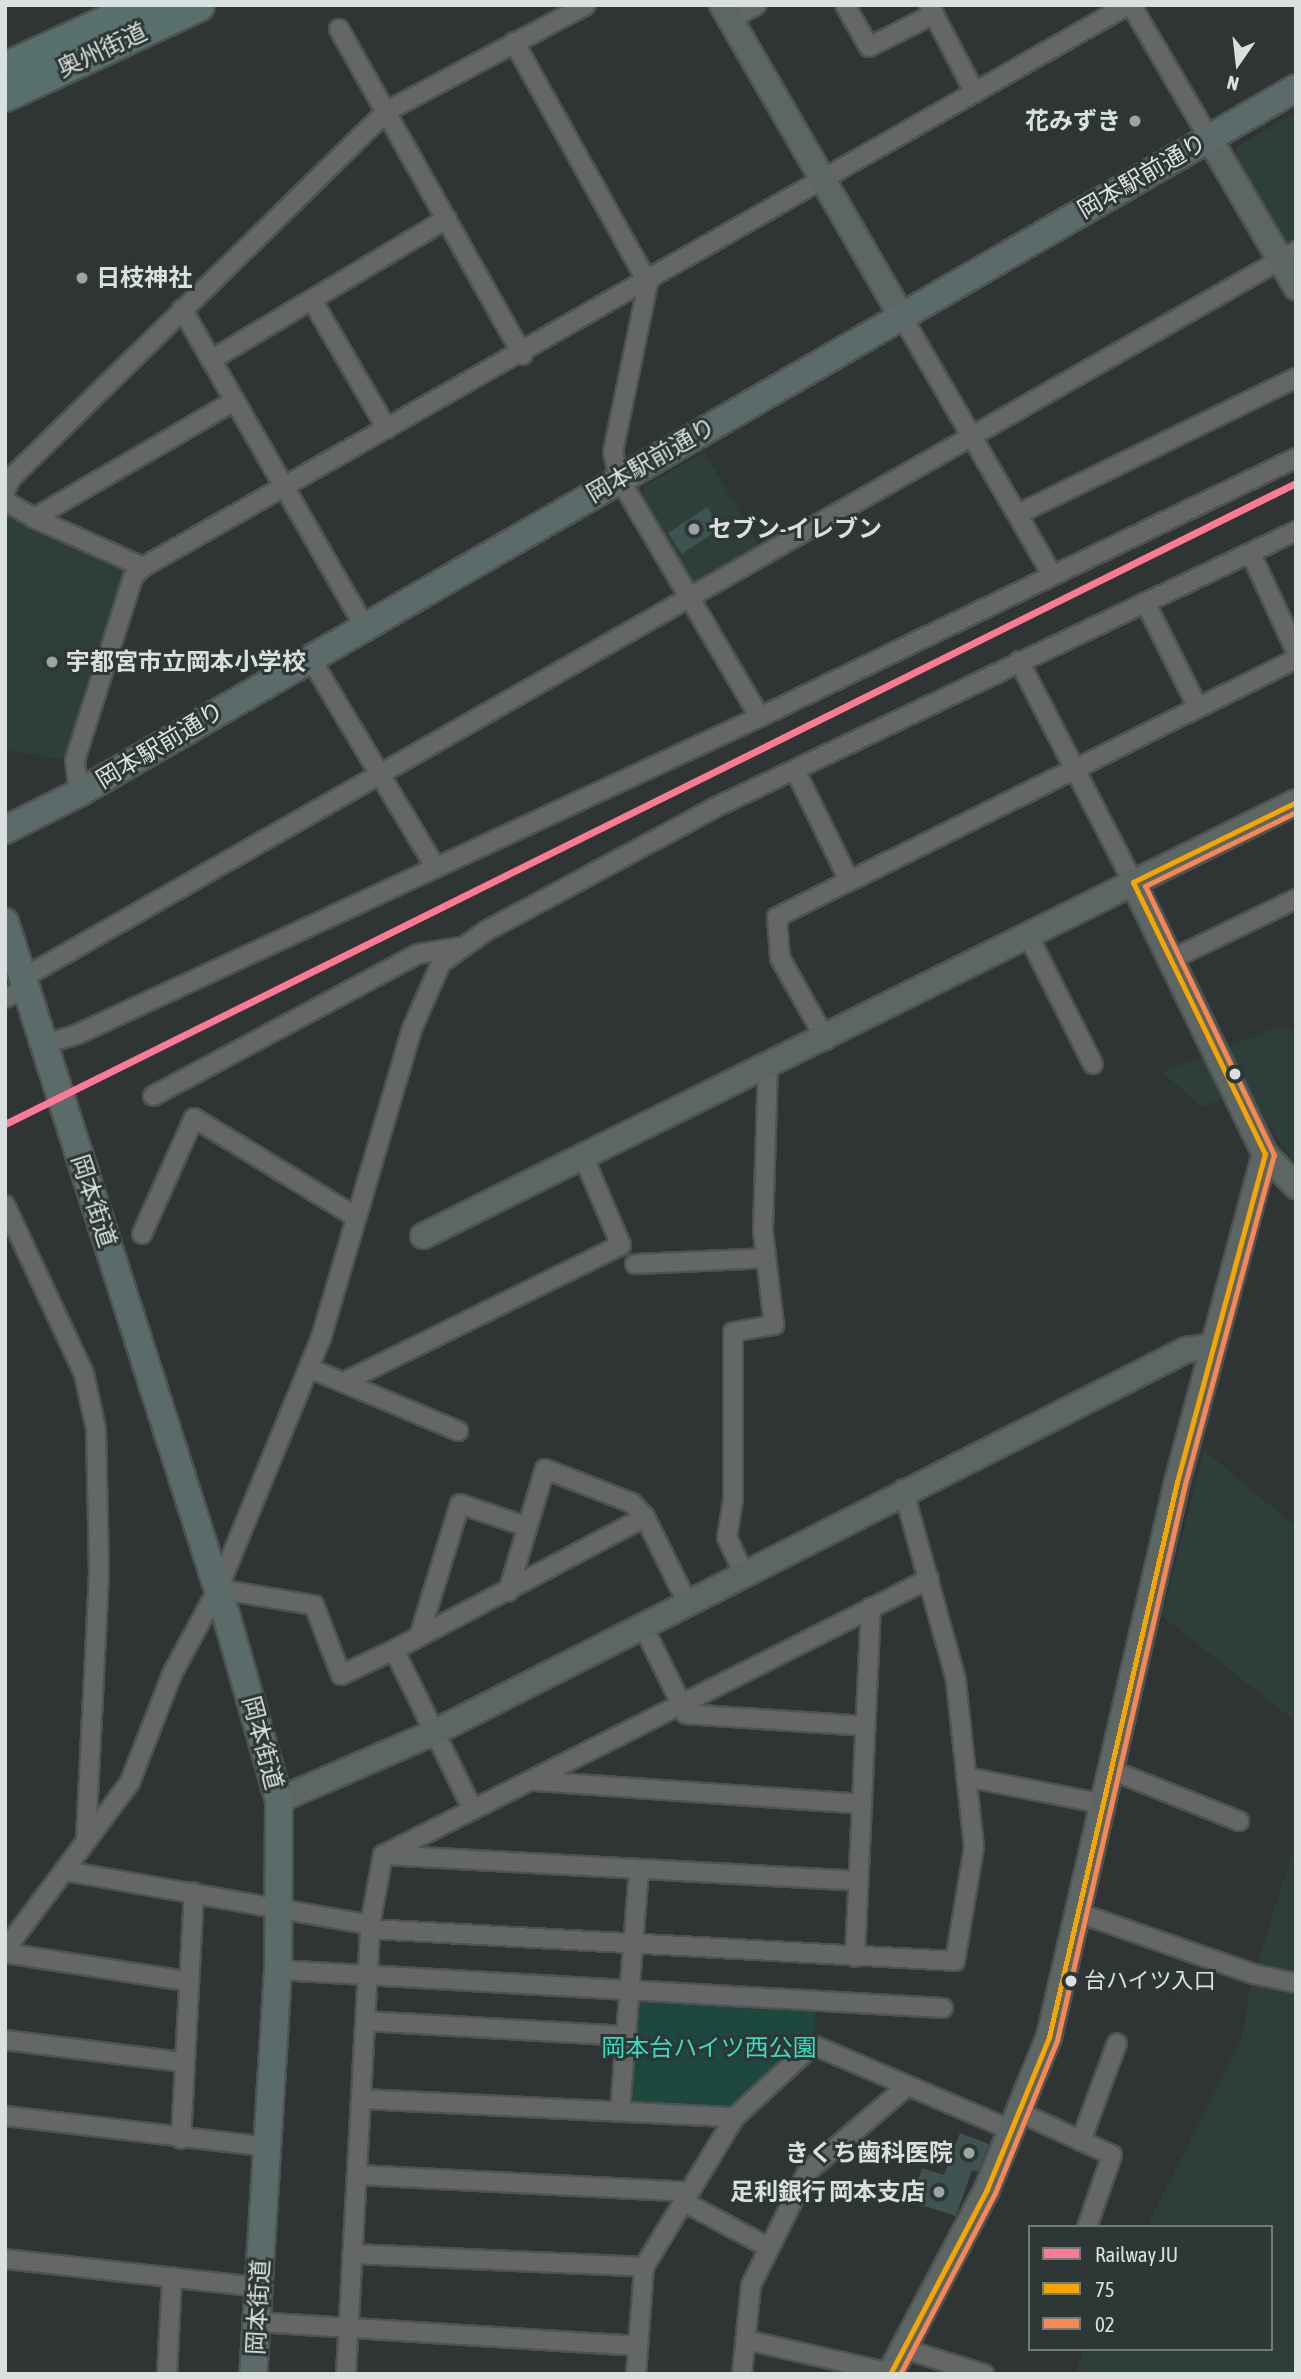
<!DOCTYPE html>
<meta charset="utf-8">
<style>
body{margin:0}
#map{position:relative;width:1301px;height:2379px;overflow:hidden;background:#2f3534;font-family:"Asap Condensed","Noto Sans JP",sans-serif}
div>[style]{position:absolute}
.built>*{inset:0;background:#2e3f3b}
.green>*{inset:0;background:#1d473f}
.building>*{inset:0;background:#3f5350;transform-origin:0 0}
.roads{filter:drop-shadow(2px 0 #4e5352) drop-shadow(-2px 0 #4e5352) drop-shadow(0 2px #4e5352) drop-shadow(0 -2px #4e5352)}
.street>*{height:18px;margin:-9px;padding:0 9px;transform-origin:9px;border-radius:9px;background:#646766}
.secondary>*{height:24px;margin:-12px;padding:0 12px;transform-origin:12px;border-radius:12px;background:#5c6664}
.primary>*{height:26px;margin:-13px;padding:0 13px;transform-origin:13px;border-radius:13px;background:#5a6b69}
.highway>*{height:32px;margin:-16px;padding:0 16px;transform-origin:16px;border-radius:16px;background:#58716d}
.bus-1>*{height:5px;margin:-2.5px;padding:0 2.5px;transform-origin:2.5px;border-radius:2.5px;background:#f7a600}
.bus-2>*{height:5px;margin:-2.5px;padding:0 2.5px;transform-origin:2.5px;border-radius:2.5px;background:#f88751}
.rail-1>*{height:7px;margin:-3.5px;padding:0 3.5px;transform-origin:3.5px;border-radius:3.5px;background:#fe7a93}
.dots>*{width:19px;height:19px;translate:-50% -50%;box-sizing:border-box;border:4px solid #2d3735;border-radius:50%}
span{translate:-50% -50%;white-space:nowrap;text-align:center;line-height:1.15;-webkit-text-stroke:6px #2d3735;paint-order:stroke}
.bus-label{font-size:22px;color:#dae0df}
.left{translate:0 -50%;text-align:left}
.street-label{font-size:24px;color:#dae0df}
.poi-label{font-size:24px;color:#dae0df;font-weight:700}
.right{translate:-100% -50%;text-align:right}
.park-label{font-size:24px;color:#36dcc1}
.frame{position:absolute;inset:0;border:7px solid #dae0df;pointer-events:none}
.legend{position:absolute;left:1028px;top:2225px;width:245px;height:126px;box-sizing:border-box;background:#2d3735;border:2px solid #727b79;margin:0;padding:9px 12px;list-style:none;font-size:21px;color:#dae0df}
.legend li{display:flex;align-items:center;gap:14px;height:35px}
.legend b{width:35px;border:2px solid #727b79}
.north{position:absolute;left:1203px;top:28px;width:70px;height:70px;-webkit-text-stroke:5px #2d3735;paint-order:stroke;rotate:194deg;font-size:19px;font-weight:700;line-height:28px;text-align:center;color:#dae0df}
.north::after{content:'';display:block;margin:auto;width:24px;height:32px;background:#dae0df;clip-path:polygon(50% 0,100% 100%,50% 72%,0 100%)}
</style>
<div id="map">
<div class="built">
<div style="clip-path:polygon(1296px 113px,1296px 242px,1290px 245px,1282px 244px,1235px 165px,1237px 146px)"></div>
<div style="clip-path:polygon(705px 453px,760px 548px,701px 583px,690px 581px,643px 502px,644px 486px)"></div>
<div style="clip-path:polygon(5px 508px,126px 565px,68px 760px,5px 750px)"></div>
<div style="clip-path:polygon(1278px 1027px,1296px 1032px,1296px 1165px,1245px 1090px,1201px 1107px,1163px 1072px)"></div>
<div style="clip-path:polygon(1204px 1450px,1296px 1527px,1296px 1722px,1162px 1616px)"></div>
<div style="clip-path:polygon(1296px 1841px,1296px 2374px,1074px 2374px,1086px 2349px,1271px 2349px,1271px 2227px,1147px 2227px,1242px 2038px,1250px 1987px)"></div>
</div>
<div class="green">
<div style="clip-path:polygon(636px 1985px,816px 1997px,814px 2037px,736px 2109px,629px 2102px)"></div>
</div>
<div class="building">
<div style="left:707px;top:507px;width:25px;height:47px;rotate:56deg"></div>
<div style="clip-path:polygon(960px 2133px,989px 2144px,978px 2172px,972px 2170px,956px 2216px,911px 2202px,922px 2168px,944px 2175px)"></div>
</div>
<div class="roads">
<div class="street">
<div style="left:845px;top:5px;width:48px;rotate:60.3deg"></div>
<div style="left:869px;top:47px;width:73px;rotate:-26.9deg"></div>
<div style="left:929px;top:5px;width:99px;rotate:62.4deg"></div>
<div style="left:1131px;top:5px;width:154px;rotate:59.6deg"></div>
<div style="left:730px;top:19px;width:30px;rotate:-28deg"></div>
<div style="left:339px;top:29px;width:374px;rotate:60.6deg"></div>
<div style="left:514px;top:42px;width:276px;rotate:60.9deg"></div>
<div style="left:648px;top:283px;width:173px;rotate:101.7deg"></div>
<div style="left:613px;top:452px;width:27px;rotate:77deg"></div>
<div style="left:619px;top:478px;width:277px;rotate:59.5deg"></div>
<div style="left:312px;top:300px;width:149px;rotate:59.8deg"></div>
<div style="left:182px;top:309px;width:365px;rotate:60.1deg"></div>
<div style="left:901px;top:315px;width:298px;rotate:59.8deg"></div>
<div style="left:211px;top:360px;width:275px;rotate:-30.9deg"></div>
<div style="left:5px;top:491px;width:14px;rotate:-65deg"></div>
<div style="left:11px;top:478px;width:525px;rotate:-44.31deg"></div>
<div style="left:387px;top:111px;width:225px;rotate:-28deg"></div>
<div style="left:5px;top:501px;width:34px;rotate:30deg"></div>
<div style="left:1018px;top:514px;width:309px;rotate:-26.1deg"></div>
<div style="left:1251px;top:554px;width:107px;rotate:65.1deg"></div>
<div style="left:143px;top:567px;width:120px;rotate:-155.8deg"></div>
<div style="left:34px;top:518px;width:232px;rotate:-30.3deg"></div>
<div style="left:1145px;top:602px;width:116px;rotate:63.4deg"></div>
<div style="left:309px;top:656px;width:247px;rotate:59.1deg"></div>
<div style="left:1019px;top:661px;width:249px;rotate:62.7deg"></div>
<div style="left:796px;top:772px;width:118px;rotate:63.9deg"></div>
<div style="left:79px;top:793px;width:33px;rotate:-97deg"></div>
<div style="left:75px;top:760px;width:192px;rotate:-72.4deg"></div>
<div style="left:133px;top:577px;width:14px;rotate:-45deg"></div>
<div style="left:143px;top:567px;width:1134px;rotate:-29.71deg"></div>
<div style="left:1030px;top:939px;width:140px;rotate:63.3deg"></div>
<div style="left:1172px;top:959px;width:138px;rotate:-25.8deg"></div>
<div style="left:23px;top:978px;width:1466px;rotate:-29.73deg"></div>
<div style="left:5px;top:998px;width:22px;rotate:-22deg"></div>
<div style="left:826px;top:1040px;width:94px;rotate:-119.3deg"></div>
<div style="left:780px;top:958px;width:41px;rotate:-94.2deg"></div>
<div style="left:777px;top:917px;width:580px;rotate:-26.43deg"></div>
<div style="left:44px;top:1044px;width:35px;rotate:-16deg"></div>
<div style="left:78px;top:1034px;width:752px;rotate:-24.93deg"></div>
<div style="left:760px;top:717px;width:595px;rotate:-25.79deg"></div>
<div style="left:153px;top:1096px;width:301px;rotate:-28.2deg"></div>
<div style="left:418px;top:954px;width:43px;rotate:-9.5deg"></div>
<div style="left:5px;top:1205px;width:187px;rotate:64.9deg"></div>
<div style="left:84px;top:1374px;width:56px;rotate:77.7deg"></div>
<div style="left:96px;top:1429px;width:144px;rotate:88.8deg"></div>
<div style="left:99px;top:1573px;width:268px;rotate:92.8deg"></div>
<div style="left:142px;top:1234px;width:127px;rotate:-65.9deg"></div>
<div style="left:194px;top:1118px;width:190px;rotate:31.4deg"></div>
<div style="left:635px;top:1264px;width:131px;rotate:-2.6deg"></div>
<div style="left:309px;top:1368px;width:162px;rotate:22.9deg"></div>
<div style="left:344px;top:1382px;width:309px;rotate:-26.3deg"></div>
<div style="left:621px;top:1245px;width:97px;rotate:-113.1deg"></div>
<div style="left:743px;top:1572px;width:38px;rotate:-115deg"></div>
<div style="left:727px;top:1538px;width:37px;rotate:-81deg"></div>
<div style="left:733px;top:1501px;width:169px;rotate:-90deg"></div>
<div style="left:733px;top:1332px;width:42px;rotate:-9.7deg"></div>
<div style="left:774px;top:1325px;width:95px;rotate:-96.7deg"></div>
<div style="left:763px;top:1231px;width:168px;rotate:-88.3deg"></div>
<div style="left:218px;top:1589px;width:97px;rotate:9.5deg"></div>
<div style="left:314px;top:1605px;width:75px;rotate:68.9deg"></div>
<div style="left:341px;top:1675px;width:59px;rotate:-25.3deg"></div>
<div style="left:508px;top:1592px;width:128px;rotate:-73.3deg"></div>
<div style="left:545px;top:1469px;width:93px;rotate:21.3deg"></div>
<div style="left:632px;top:1503px;width:19px;rotate:47deg"></div>
<div style="left:645px;top:1517px;width:95px;rotate:63.7deg"></div>
<div style="left:642px;top:1624px;width:100px;rotate:63.9deg"></div>
<div style="left:686px;top:1714px;width:179px;rotate:3.8deg"></div>
<div style="left:419px;top:1637px;width:139px;rotate:-72.9deg"></div>
<div style="left:460px;top:1504px;width:69px;rotate:18.7deg"></div>
<div style="left:1111px;top:1770px;width:138px;rotate:21.7deg"></div>
<div style="left:966px;top:1777px;width:141px;rotate:11.1deg"></div>
<div style="left:534px;top:1781px;width:329px;rotate:4deg"></div>
<div style="left:473px;top:1810px;width:178px;rotate:-116.3deg"></div>
<div style="left:394px;top:1650px;width:284px;rotate:-27.9deg"></div>
<div style="left:383px;top:1855px;width:612px;rotate:-26.82deg"></div>
<div style="left:383px;top:1855px;width:475px;rotate:3.1deg"></div>
<div style="left:65px;top:1871px;width:310px;rotate:10deg"></div>
<div style="left:1079px;top:1913px;width:184px;rotate:19.3deg"></div>
<div style="left:1253px;top:1974px;width:44px;rotate:11.8deg"></div>
<div style="left:370px;top:1929px;width:586px;rotate:3.13deg"></div>
<div style="left:955px;top:1961px;width:116px;rotate:-80.5deg"></div>
<div style="left:974px;top:1847px;width:168px;rotate:-96.2deg"></div>
<div style="left:956px;top:1680px;width:198px;rotate:-105.5deg"></div>
<div style="left:5px;top:1950px;width:209px;rotate:-53.3deg"></div>
<div style="left:130px;top:1782px;width:116px;rotate:-68.7deg"></div>
<div style="left:172px;top:1674px;width:97px;rotate:-61.6deg"></div>
<div style="left:218px;top:1589px;width:271px;rotate:-67.7deg"></div>
<div style="left:321px;top:1338px;width:322px;rotate:-73.6deg"></div>
<div style="left:412px;top:1029px;width:72px;rotate:-66.3deg"></div>
<div style="left:441px;top:963px;width:55px;rotate:-35.4deg"></div>
<div style="left:486px;top:931px;width:259px;rotate:-28.3deg"></div>
<div style="left:714px;top:808px;width:645px;rotate:-25.45deg"></div>
<div style="left:5px;top:1953px;width:183px;rotate:8.8deg"></div>
<div style="left:855px;top:1957px;width:350px;rotate:-87.4deg"></div>
<div style="left:278px;top:1970px;width:666px;rotate:3.27deg"></div>
<div style="left:365px;top:2021px;width:258px;rotate:3.3deg"></div>
<div style="left:5px;top:2040px;width:178px;rotate:7.1deg"></div>
<div style="left:361px;top:2099px;width:374px;rotate:2.8deg"></div>
<div style="left:620px;top:2111px;width:241px;rotate:-85.5deg"></div>
<div style="left:1021px;top:2113px;width:100px;rotate:24.8deg"></div>
<div style="left:1112px;top:2155px;width:76px;rotate:109.1deg"></div>
<div style="left:5px;top:2116px;width:264px;rotate:6.7deg"></div>
<div style="left:181px;top:2139px;width:247px;rotate:-87deg"></div>
<div style="left:1081px;top:2141px;width:104px;rotate:-69.8deg"></div>
<div style="left:357px;top:2175px;width:333px;rotate:2.9deg"></div>
<div style="left:684px;top:2202px;width:95px;rotate:28.2deg"></div>
<div style="left:352px;top:2254px;width:292px;rotate:2.5deg"></div>
<div style="left:5px;top:2259px;width:256px;rotate:6.3deg"></div>
<div style="left:257px;top:2322px;width:382px;rotate:3.6deg"></div>
<div style="left:746px;top:2340px;width:149px;rotate:12.8deg"></div>
<div style="left:904px;top:2349px;width:84px;rotate:17.4deg"></div>
<div style="left:167px;top:2374px;width:97px;rotate:-87deg"></div>
<div style="left:346px;top:2374px;width:450px;rotate:-86.9deg"></div>
<div style="left:370px;top:1925px;width:71px;rotate:-79.5deg"></div>
<div style="left:636px;top:2374px;width:107px;rotate:-85.7deg"></div>
<div style="left:644px;top:2267px;width:175px;rotate:-58.8deg"></div>
<div style="left:735px;top:2117px;width:106px;rotate:-42.7deg"></div>
<div style="left:813px;top:2045px;width:219px;rotate:23.2deg"></div>
<div style="left:742px;top:2374px;width:89px;rotate:-84.2deg"></div>
<div style="left:751px;top:2285px;width:126px;rotate:-63.6deg"></div>
<div style="left:807px;top:2172px;width:132px;rotate:-40.7deg"></div>
</div>
<div class="secondary">
<div style="left:722px;top:5px;width:358px;rotate:60deg"></div>
<div style="left:1209px;top:138px;width:173px;rotate:59.7deg"></div>
<div style="left:1265px;top:1154px;width:45px;rotate:45.9deg"></div>
<div style="left:423px;top:1236px;width:975px;rotate:-26.43deg"></div>
<div style="left:279px;top:1800px;width:168px;rotate:-23.5deg"></div>
<div style="left:433px;top:1733px;width:845px;rotate:-26.96deg"></div>
<div style="left:1186px;top:1350px;width:27px;rotate:-8deg"></div>
<div style="left:890px;top:2374px;width:209px;rotate:-62.3deg"></div>
<div style="left:987px;top:2189px;width:164px;rotate:-67.8deg"></div>
<div style="left:1049px;top:2037px;width:570px;rotate:-77.01deg"></div>
<div style="left:1177px;top:1482px;width:340px;rotate:-75deg"></div>
<div style="left:1265px;top:1154px;width:302px;rotate:-115.9deg"></div>
</div>
<div class="primary">
<div style="left:5px;top:830px;width:83px;rotate:-26.6deg"></div>
<div style="left:79px;top:793px;width:1406px;rotate:-30.08deg"></div>
<div style="left:5px;top:922px;width:731px;rotate:72.31deg"></div>
<div style="left:227px;top:1618px;width:189px;rotate:74.1deg"></div>
<div style="left:279px;top:1800px;width:170px;rotate:90.3deg"></div>
<div style="left:278px;top:1970px;width:405px;rotate:93.5deg"></div>
</div>
<div class="highway">
<div style="left:5px;top:69px;width:154px;rotate:-24.6deg"></div>
<div style="left:5px;top:95px;width:213px;rotate:-25deg"></div>
</div>
</div>
<div class="bus-1">
<div style="left:890px;top:2374px;width:209px;rotate:-62.3deg"></div>
<div style="left:987px;top:2189px;width:164px;rotate:-67.8deg"></div>
<div style="left:1049px;top:2037px;width:570px;rotate:-77.01deg"></div>
<div style="left:1177px;top:1482px;width:340px;rotate:-75deg"></div>
<div style="left:1265px;top:1154px;width:302px;rotate:-115.9deg"></div>
<div style="left:1133px;top:882px;width:182px;rotate:-26.1deg"></div>
</div>
<div class="bus-2">
<div style="left:900px;top:2374px;width:204px;rotate:-62.3deg"></div>
<div style="left:995px;top:2193px;width:165px;rotate:-67.9deg"></div>
<div style="left:1057px;top:2040px;width:571px;rotate:-77.04deg"></div>
<div style="left:1185px;top:1484px;width:341px;rotate:-74.9deg"></div>
<div style="left:1274px;top:1155px;width:298px;rotate:-115.6deg"></div>
<div style="left:1145px;top:886px;width:168px;rotate:-26.1deg"></div>
</div>
<div class="rail-1">
<div style="left:5px;top:1124px;width:1441px;rotate:-26.41deg"></div>
</div>
<div class="dots">
<div style="left:1135px;top:121px;background:#9ea4a3"></div>
<div style="left:82px;top:278px;background:#9ea4a3"></div>
<div style="left:694px;top:529px;background:#9ea4a3"></div>
<div style="left:52px;top:662px;background:#9ea4a3"></div>
<div style="left:1235px;top:1074px;background:#dae0df"></div>
<div style="left:1071px;top:1981px;background:#dae0df"></div>
<div style="left:969px;top:2153px;background:#9ea4a3"></div>
<div style="left:939px;top:2192px;background:#9ea4a3"></div>
</div>
<div class="bus-label">
<span class="left" style="left:1084px;top:1981px">台ハイツ入口</span>
</div>
<div class="street-label">
<span style="left:102px;top:50px;rotate:-25deg">奥州街道</span>
<span style="left:1142px;top:176px;rotate:-30deg">岡本駅前通り</span>
<span style="left:651px;top:460px;rotate:-30deg">岡本駅前通り</span>
<span style="left:160px;top:745px;rotate:-31deg">岡本駅前通り</span>
<span style="left:94px;top:1201px;rotate:72deg">岡本街道</span>
<span style="left:263px;top:1743px;rotate:75deg">岡本街道</span>
<span style="left:258px;top:2307px;rotate:-87deg">岡本街道</span>
</div>
<div class="poi-label">
<span class="right" style="left:1121px;top:121px">花みずき</span>
<span class="left" style="left:96px;top:278px">日枝神社</span>
<span class="left" style="left:708px;top:529px">セブン-イレブン</span>
<span class="left" style="left:66px;top:662px">宇都宮市立岡本小学校</span>
<span class="right" style="left:953px;top:2153px">きくち歯科医院</span>
<span class="right" style="left:925px;top:2192px">足利銀行 岡本支店</span>
</div>
<div class="park-label">
<span style="left:709px;top:2048px">岡本台ハイツ西公園</span>
</div>
<div class="frame"></div>
<ul class="legend">
<li><b style="height:9px;background:#fe7a93"></b>Railway JU</li>
<li><b style="height:9px;background:#f7a600"></b>75</li>
<li><b style="height:9px;background:#f88751"></b>02</li>
</ul>
<div class="north">N</div>
</div>
